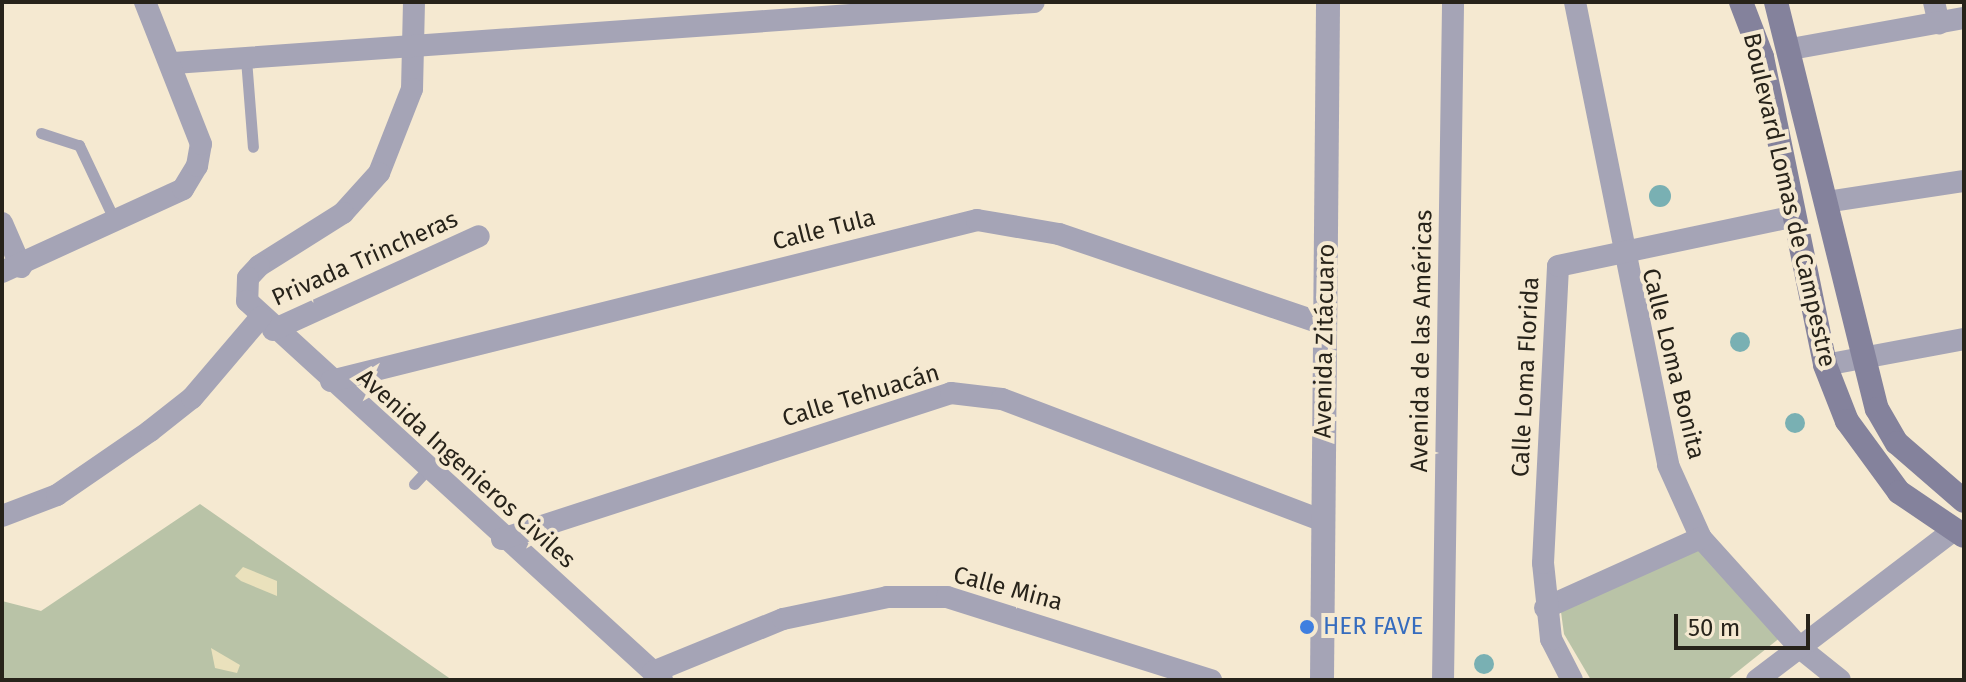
<!DOCTYPE html>
<meta charset="utf-8">
<style>
body{margin:0}
#map{position:relative;width:1966px;height:682px;overflow:hidden;background:#f5e9d1;font-family:"Fira Sans",sans-serif}
div>[style]{position:absolute}
.green>*{inset:0;background:#b9c3a7}
.sand>*{inset:0;background:#eae1bc}
.water>*{inset:0;background:#79b0b3}
.round{border-radius:50%}
.service>*{height:11px;margin:-5.5px;padding:0 5.5px;transform-origin:5.5px;border-radius:5.5px;background:#a5a4b6}
.minor>*{height:22px;margin:-11px;padding:0 11px;transform-origin:11px;border-radius:11px;background:#a5a4b6}
.tertiary>*{height:24px;margin:-12px;padding:0 12px;transform-origin:12px;border-radius:12px;background:#a5a4b6}
.secondary>*{height:24px;margin:-12px;padding:0 12px;transform-origin:12px;border-radius:12px;background:#84829c}
.dots>*{width:22px;height:22px;translate:-50% -50%;box-sizing:border-box;border:4px solid #f5e9d1;border-radius:50%}
span{translate:-50% -50%;white-space:nowrap;text-align:center;line-height:1.15;-webkit-text-stroke:8px #f5e9d1;paint-order:stroke}
.street-label{font-size:24px;color:#27231a}
.shop-label{font-size:24px;color:#366cbe}
.left{translate:0 -50%;text-align:left}
.frame{position:absolute;inset:0;border:4px solid #27231a;pointer-events:none}
.scale{position:absolute;left:1674px;top:614px;width:136px;height:36px;box-sizing:border-box;border:4px solid #27231a;border-top:0;padding-left:10px;font-size:24px;line-height:28px;white-space:nowrap;color:#27231a;-webkit-text-stroke:6px #f5e9d1;paint-order:stroke}
</style>
<div id="map">
<div class="green">
<div style="clip-path:polygon(200px 504px,452px 680px,2px 680px,2px 601px,41px 611px)"></div>
<div style="clip-path:polygon(1702px 545px,1781px 637px,1727px 680px,1591px 680px,1564px 634px,1561px 612px)"></div>
</div>
<div class="sand">
<div style="clip-path:polygon(243px 567px,277px 581px,277px 596px,241px 581px,235px 576px)"></div>
<div style="clip-path:polygon(211px 648px,240px 665px,237px 673px,215px 668px)"></div>
</div>
<div class="water">
<div class="round" style="left:1649px;top:185px;width:22px;height:22px"></div>
<div class="round" style="left:1730px;top:332px;width:20px;height:20px"></div>
<div class="round" style="left:1785px;top:413px;width:20px;height:20px"></div>
<div class="round" style="left:1474px;top:654px;width:20px;height:20px"></div>
</div>
<div class="service">
<div style="left:246px;top:59px;width:88px;rotate:85.5deg"></div>
<div style="left:41px;top:133px;width:40px;rotate:18deg"></div>
<div style="left:79px;top:145px;width:84px;rotate:64.7deg"></div>
<div style="left:414px;top:484px;width:19px;rotate:-47deg"></div>
</div>
<div class="minor">
<div style="left:414px;top:2px;width:87px;rotate:91.3deg"></div>
<div style="left:412px;top:89px;width:90px;rotate:111.4deg"></div>
<div style="left:379px;top:173px;width:54px;rotate:132deg"></div>
<div style="left:343px;top:213px;width:99px;rotate:147.8deg"></div>
<div style="left:259px;top:266px;width:16px;rotate:133deg"></div>
<div style="left:248px;top:278px;width:23px;rotate:92deg"></div>
<div style="left:247px;top:301px;width:562px;rotate:42.4deg"></div>
<div style="left:1575px;top:2px;width:472px;rotate:78.6deg"></div>
<div style="left:1668px;top:465px;width:80px;rotate:65.7deg"></div>
<div style="left:1701px;top:538px;width:148px;rotate:48deg"></div>
<div style="left:1800px;top:648px;width:51px;rotate:38.7deg"></div>
<div style="left:1934px;top:2px;width:22px;rotate:77deg"></div>
<div style="left:1791px;top:49px;width:176px;rotate:-10.2deg"></div>
<div style="left:174px;top:63px;width:862px;rotate:-4.06deg"></div>
<div style="left:1826px;top:202px;width:140px;rotate:-8.7deg"></div>
<div style="left:2px;top:223px;width:48px;rotate:66.6deg"></div>
<div style="left:2px;top:272px;width:199px;rotate:-24.6deg"></div>
<div style="left:183px;top:189px;width:27px;rotate:-59deg"></div>
<div style="left:197px;top:166px;width:22px;rotate:-80deg"></div>
<div style="left:201px;top:144px;width:153px;rotate:-111.5deg"></div>
<div style="left:273px;top:330px;width:226px;rotate:-24.5deg"></div>
<div style="left:1825px;top:365px;width:141px;rotate:-10.6deg"></div>
<div style="left:331px;top:381px;width:666px;rotate:-13.99deg"></div>
<div style="left:977px;top:220px;width:83px;rotate:9.7deg"></div>
<div style="left:1059px;top:234px;width:282px;rotate:18.8deg"></div>
<div style="left:2px;top:516px;width:59px;rotate:-20.9deg"></div>
<div style="left:57px;top:495px;width:113px;rotate:-34.5deg"></div>
<div style="left:150px;top:431px;width:53px;rotate:-38.2deg"></div>
<div style="left:192px;top:398px;width:106px;rotate:-49.6deg"></div>
<div style="left:502px;top:539px;width:472px;rotate:-18deg"></div>
<div style="left:951px;top:393px;width:51px;rotate:6.7deg"></div>
<div style="left:1002px;top:399px;width:343px;rotate:20.8deg"></div>
<div style="left:1545px;top:608px;width:171px;rotate:-24.2deg"></div>
<div style="left:653px;top:672px;width:140px;rotate:-22.2deg"></div>
<div style="left:783px;top:619px;width:106px;rotate:-11.9deg"></div>
<div style="left:887px;top:597px;width:60px"></div>
<div style="left:947px;top:597px;width:277px;rotate:17.5deg"></div>
<div style="left:1443px;top:680px;width:678px;rotate:-89.15deg"></div>
<div style="left:1572px;top:680px;width:46px;rotate:-117.1deg"></div>
<div style="left:1551px;top:639px;width:76px;rotate:-96deg"></div>
<div style="left:1543px;top:563px;width:297px;rotate:-87.1deg"></div>
<div style="left:1558px;top:266px;width:242px;rotate:-11.9deg"></div>
<div style="left:1757px;top:680px;width:244px;rotate:-37.3deg"></div>
</div>
<div class="tertiary">
<div style="left:1322px;top:680px;width:678px;rotate:-89.49deg"></div>
</div>
<div class="secondary">
<div style="left:1741px;top:2px;width:59px;rotate:69.1deg"></div>
<div style="left:1762px;top:57px;width:314px;rotate:78.4deg"></div>
<div style="left:1825px;top:365px;width:60px;rotate:68.6deg"></div>
<div style="left:1847px;top:421px;width:88px;rotate:53.8deg"></div>
<div style="left:1899px;top:492px;width:78px;rotate:34.1deg"></div>
<div style="left:1776px;top:2px;width:419px;rotate:76.1deg"></div>
<div style="left:1877px;top:409px;width:39px;rotate:60deg"></div>
<div style="left:1897px;top:443px;width:89px;rotate:40.9deg"></div>
</div>
<div class="dots">
<div style="left:1307px;top:627px;background:#3f7fe0"></div>
</div>
<div class="street-label">
<span style="left:1789px;top:200px;rotate:77deg">Boulevard Lomas de Campestre</span>
<span style="left:824px;top:230px;rotate:-14deg">Calle Tula</span>
<span style="left:365px;top:259px;rotate:-24deg">Privada Trincheras</span>
<span style="left:1325px;top:341px;rotate:-89deg">Avenida Zitácuaro</span>
<span style="left:1422px;top:341px;rotate:-89deg">Avenida de las Américas</span>
<span style="left:1673px;top:364px;rotate:76deg">Calle Loma Bonita</span>
<span style="left:1526px;top:377px;rotate:-87deg">Calle Loma Florida</span>
<span style="left:861px;top:396px;rotate:-17deg">Calle Tehuacán</span>
<span style="left:466px;top:469px;rotate:42deg">Avenida Ingenieros Civiles</span>
<span style="left:1008px;top:589px;rotate:15deg">Calle Mina</span>
</div>
<div class="shop-label">
<span class="left" style="left:1323px;top:627px">HER FAVE</span>
</div>
<div class="frame"></div>
<div class="scale">50 m</div>
</div>
